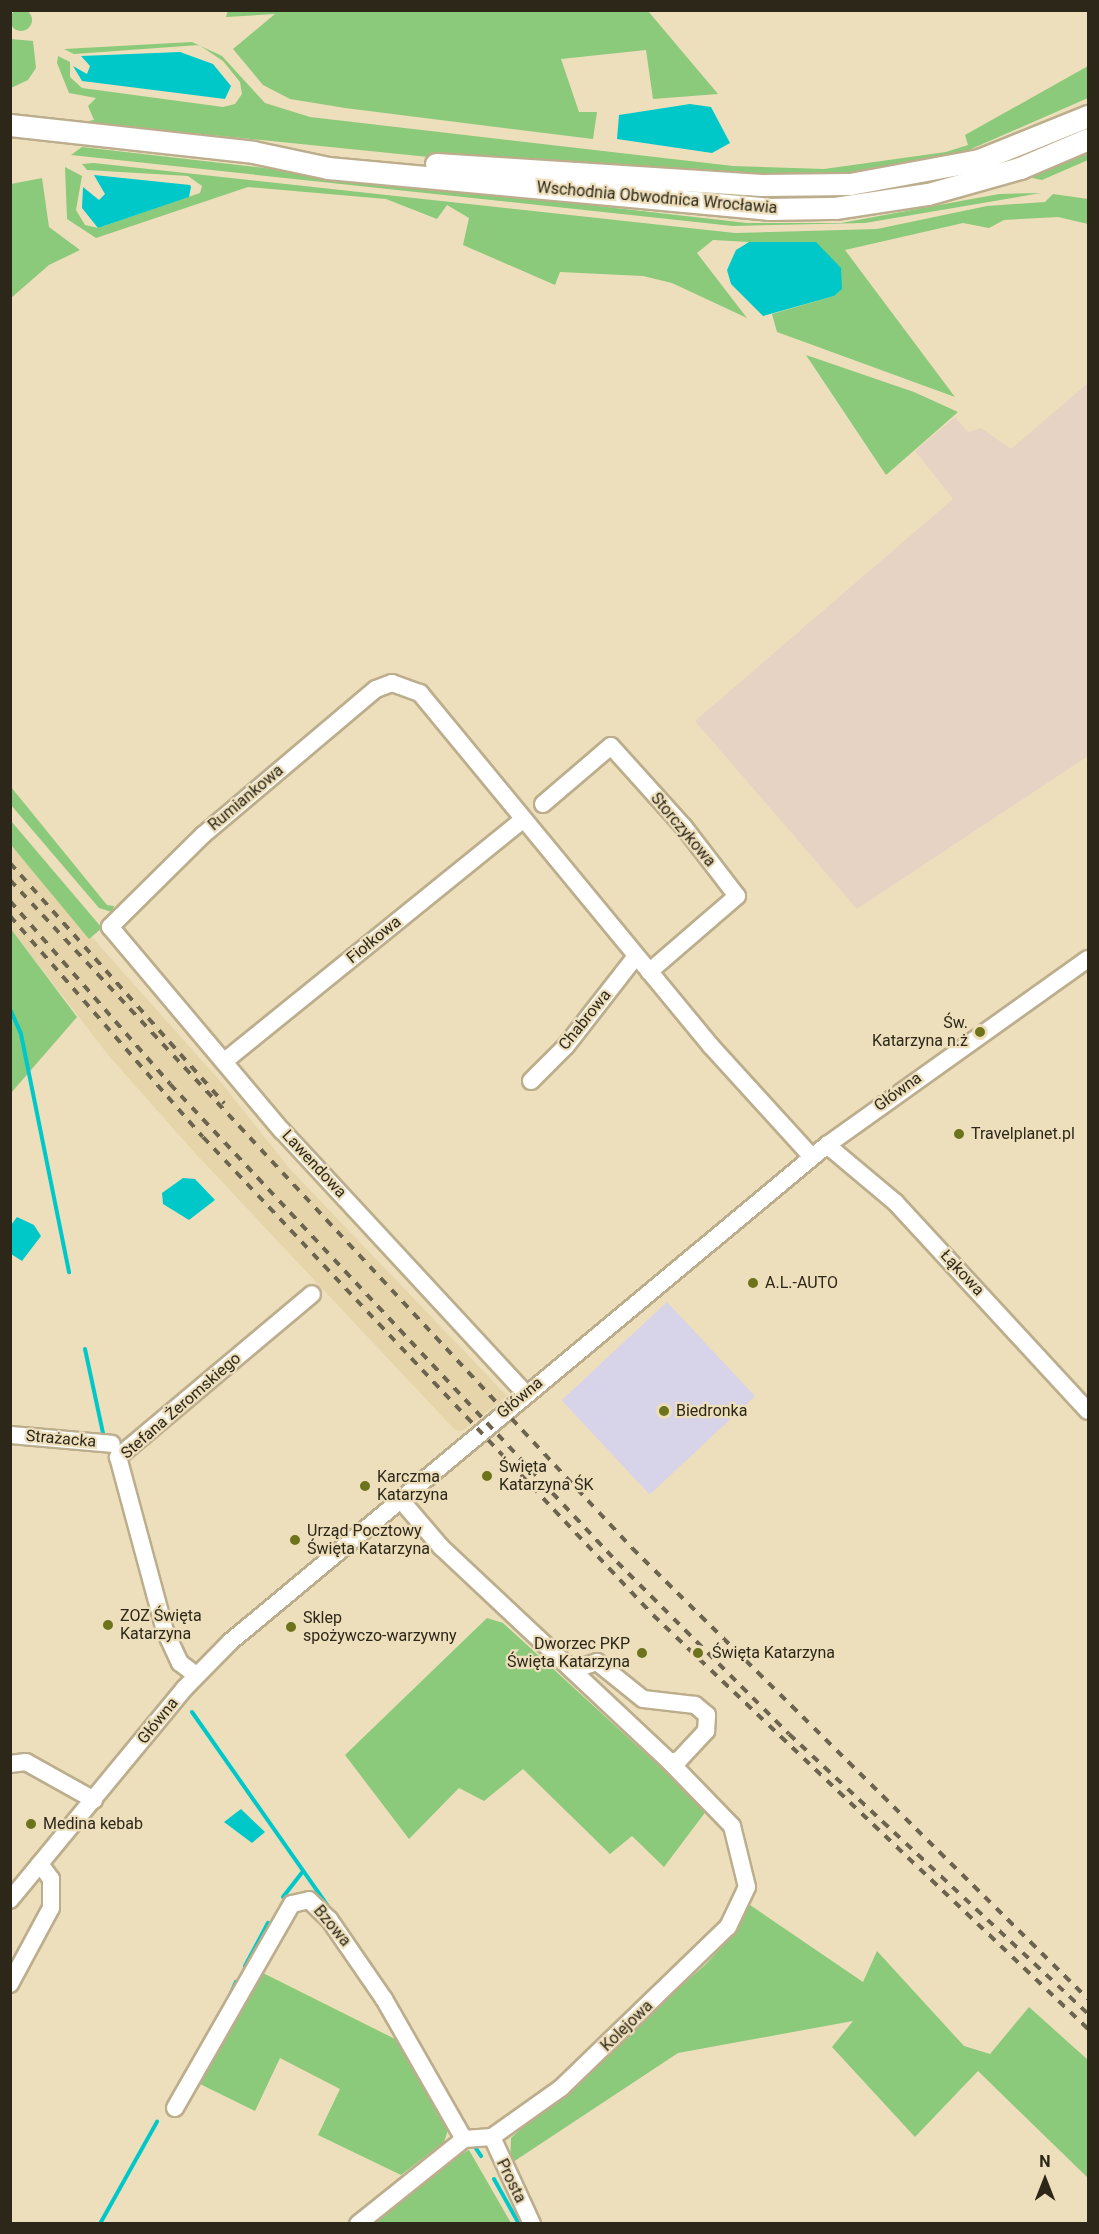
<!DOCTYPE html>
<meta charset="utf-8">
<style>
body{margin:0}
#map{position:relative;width:1099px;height:2234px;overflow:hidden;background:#eedfbc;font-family:Roboto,sans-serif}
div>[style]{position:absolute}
.commercial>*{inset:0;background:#d7d3e9;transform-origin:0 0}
.industrial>*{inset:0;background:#e6d3c3}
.built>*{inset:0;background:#e6d5ab}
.green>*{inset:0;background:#8bc97b}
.round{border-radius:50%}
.water>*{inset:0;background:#00c8c8}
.stream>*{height:4px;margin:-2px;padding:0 2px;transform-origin:2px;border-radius:2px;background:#00c8c8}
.roads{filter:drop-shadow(2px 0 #bcae8d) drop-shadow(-2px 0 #bcae8d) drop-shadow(0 2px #bcae8d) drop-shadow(0 -2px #bcae8d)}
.minor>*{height:16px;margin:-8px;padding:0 8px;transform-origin:8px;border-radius:8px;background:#fff}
.major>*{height:21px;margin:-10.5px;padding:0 10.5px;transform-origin:10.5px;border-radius:10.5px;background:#fff}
.rail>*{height:4px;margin-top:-2px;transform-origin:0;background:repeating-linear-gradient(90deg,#6d644f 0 8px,transparent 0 16px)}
.dots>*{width:16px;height:16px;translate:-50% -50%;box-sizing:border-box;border:3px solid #eedfbc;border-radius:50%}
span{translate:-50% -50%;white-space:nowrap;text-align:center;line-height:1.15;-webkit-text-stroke:4.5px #eedfbc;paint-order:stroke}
.street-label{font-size:16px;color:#2c2719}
.poi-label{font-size:16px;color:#2c2719}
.right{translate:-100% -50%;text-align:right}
.left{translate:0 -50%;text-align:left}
.frame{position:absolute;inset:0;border:12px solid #2c2719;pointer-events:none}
.north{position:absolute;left:1015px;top:2150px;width:60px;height:60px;-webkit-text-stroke:4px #eedfbc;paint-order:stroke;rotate:0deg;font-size:16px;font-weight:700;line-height:24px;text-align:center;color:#2c2719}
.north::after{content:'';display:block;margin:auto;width:21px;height:27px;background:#2c2719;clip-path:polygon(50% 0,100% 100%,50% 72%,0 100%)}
</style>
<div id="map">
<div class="commercial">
<div style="left:667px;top:1302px;width:129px;height:144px;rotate:47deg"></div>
</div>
<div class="industrial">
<div style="clip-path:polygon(1088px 383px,1088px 756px,857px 909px,695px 721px,953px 499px,915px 451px,955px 417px,968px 432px,981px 428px,1011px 449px)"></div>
</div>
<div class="built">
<div style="clip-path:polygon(10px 845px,220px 1081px,290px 1169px,507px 1396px,462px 1431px,455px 1430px,194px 1152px,109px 1056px,11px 929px)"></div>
</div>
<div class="green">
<div class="round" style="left:10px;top:9px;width:22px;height:22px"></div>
<div style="clip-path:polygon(228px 10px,648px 11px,718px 94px,653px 99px,646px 50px,561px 59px,579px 112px,597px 112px,593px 139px,345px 108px,290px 99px,263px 85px,233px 49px,275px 14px,226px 17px)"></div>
<div style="clip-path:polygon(11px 39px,33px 41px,36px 68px,28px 80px,11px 88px)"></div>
<div style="clip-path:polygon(192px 42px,222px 56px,265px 103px,310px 117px,733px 166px,824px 169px,946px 152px,968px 145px,965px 135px,1088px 66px,1088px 98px,946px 160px,861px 176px,683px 174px,590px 163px,478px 162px,83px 122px,94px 120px,88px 106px,96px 98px,69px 93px,57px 63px,58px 56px,70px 62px,70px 77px,82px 88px,223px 107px,235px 104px,242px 94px,240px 82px,223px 61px,199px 45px,74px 54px,64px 49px)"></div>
<div style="clip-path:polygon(82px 147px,747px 223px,841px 223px,999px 194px,1041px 193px,865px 223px,733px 226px,71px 155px)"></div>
<div style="clip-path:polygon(1088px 148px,1088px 160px,1042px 180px,1028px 177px)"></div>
<div style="clip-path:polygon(94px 163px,735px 233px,877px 229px,987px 206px,1045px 202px,1053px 194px,1088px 199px,1088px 224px,1058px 217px,1004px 220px,989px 228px,963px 223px,845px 250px,955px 397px,777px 332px,772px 314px,834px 296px,749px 242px,713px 240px,697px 253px,747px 318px,672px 283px,643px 276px,560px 272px,555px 285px,463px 245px,469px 218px,447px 205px,437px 219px,386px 199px,248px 187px,96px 238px,67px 219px,65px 167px,82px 176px,76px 210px,85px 225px,98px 228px,200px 193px,202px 186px,188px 176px,87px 170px,82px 164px)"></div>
<div style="clip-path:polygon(42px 178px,49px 227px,80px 250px,49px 265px,11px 298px,11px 184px)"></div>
<div style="clip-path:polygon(806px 355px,914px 392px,958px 412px,886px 475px)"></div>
<div style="clip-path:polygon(11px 787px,107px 905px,114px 906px,112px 912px,99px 908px,11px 805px)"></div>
<div style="clip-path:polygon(11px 821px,102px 928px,89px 939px,11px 845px)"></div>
<div style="clip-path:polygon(11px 929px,77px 1017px,11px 1093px)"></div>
<div style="clip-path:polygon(487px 1618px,503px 1623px,707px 1810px,664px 1867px,632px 1836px,610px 1854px,523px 1769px,484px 1801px,459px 1788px,409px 1839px,345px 1755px)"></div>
<div style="clip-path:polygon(750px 1905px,863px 1982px,877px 1951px,964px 2046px,990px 2054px,1029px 2007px,1088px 2060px,1088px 2178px,978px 2071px,915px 2137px,832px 2047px,853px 2021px,678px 2053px,510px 2164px,511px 2138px,706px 1964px,734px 1934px)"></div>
<div style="clip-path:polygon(261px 1972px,399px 2041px,449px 2127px,444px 2142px,401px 2175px,318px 2135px,340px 2089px,280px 2058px,255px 2111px,200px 2084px)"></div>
<div style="clip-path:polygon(469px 2150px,511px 2223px,367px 2224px,414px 2181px)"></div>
</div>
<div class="water">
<div style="clip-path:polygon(180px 52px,213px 64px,231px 86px,225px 99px,82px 81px,73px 66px,87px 74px,90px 66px,81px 56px)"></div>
<div style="clip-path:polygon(690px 104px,711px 107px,730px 143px,712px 153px,617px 139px,619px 115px)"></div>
<div style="clip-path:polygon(94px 175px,190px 185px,191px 187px,189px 197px,98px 228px,82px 208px,83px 187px,99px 200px,105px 194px)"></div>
<div style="clip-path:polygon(749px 242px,816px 242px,841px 268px,842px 289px,834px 296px,763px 316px,731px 284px,727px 270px,736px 250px)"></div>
<div style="clip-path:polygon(183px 1178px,195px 1179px,215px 1200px,189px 1220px,163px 1204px,162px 1193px)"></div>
<div style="clip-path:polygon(17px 1217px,34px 1225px,41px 1236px,22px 1261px,11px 1254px,11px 1225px)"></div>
<div style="clip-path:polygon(241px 1809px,265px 1832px,252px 1843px,224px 1822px)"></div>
</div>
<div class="stream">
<div style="left:10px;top:1009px;width:27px;rotate:66deg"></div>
<div style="left:21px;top:1034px;width:243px;rotate:78.6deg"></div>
<div style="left:85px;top:1349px;width:86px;rotate:77.9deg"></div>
<div style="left:192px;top:1712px;width:244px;rotate:55deg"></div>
<div style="left:283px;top:1897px;width:31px;rotate:-52deg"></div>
<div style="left:369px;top:1962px;width:70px;rotate:58.3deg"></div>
<div style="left:245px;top:1966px;width:49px;rotate:-61.9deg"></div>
<div style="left:227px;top:2002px;width:22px;rotate:-66deg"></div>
<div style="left:184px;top:2075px;width:11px;rotate:-56deg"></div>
<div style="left:475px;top:2147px;width:11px;rotate:56deg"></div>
<div style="left:494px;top:2179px;width:51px;rotate:60.9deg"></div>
<div style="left:101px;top:2222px;width:115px;rotate:-60.8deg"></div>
</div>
<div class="roads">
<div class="minor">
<div style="left:543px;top:804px;width:89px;rotate:-40.5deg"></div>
<div style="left:611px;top:746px;width:109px;rotate:48deg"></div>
<div style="left:684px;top:827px;width:87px;rotate:52.5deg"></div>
<div style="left:737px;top:896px;width:116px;rotate:139.2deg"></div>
<div style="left:226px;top:1060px;width:381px;rotate:-39deg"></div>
<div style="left:531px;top:1081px;width:49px;rotate:-45deg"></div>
<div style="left:566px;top:1046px;width:114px;rotate:-52.1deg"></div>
<div style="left:827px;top:1145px;width:89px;rotate:40deg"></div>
<div style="left:895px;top:1202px;width:284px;rotate:47.3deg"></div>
<div style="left:525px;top:1393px;width:357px;rotate:-132.8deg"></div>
<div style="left:282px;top:1131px;width:267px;rotate:-130.1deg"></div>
<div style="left:110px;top:927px;width:131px;rotate:-44.7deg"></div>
<div style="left:203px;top:835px;width:226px;rotate:-40.2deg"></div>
<div style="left:376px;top:689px;width:17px;rotate:-21deg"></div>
<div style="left:392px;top:683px;width:30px;rotate:20deg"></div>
<div style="left:420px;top:693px;width:457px;rotate:50.5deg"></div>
<div style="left:711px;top:1046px;width:150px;rotate:47.7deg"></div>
<div style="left:10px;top:1435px;width:102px;rotate:5deg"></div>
<div style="left:400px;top:1499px;width:63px;rotate:49.5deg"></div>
<div style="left:441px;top:1547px;width:314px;rotate:43.2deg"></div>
<div style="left:670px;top:1762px;width:9px;rotate:-13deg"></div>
<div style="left:679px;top:1760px;width:40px;rotate:-47deg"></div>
<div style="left:706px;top:1731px;width:16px;rotate:-86deg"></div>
<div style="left:707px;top:1715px;width:16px;rotate:-140deg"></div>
<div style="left:695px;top:1705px;width:52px;rotate:-173.4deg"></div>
<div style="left:643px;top:1699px;width:59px;rotate:-141.2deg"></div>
<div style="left:597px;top:1662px;width:26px;rotate:162deg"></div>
<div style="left:196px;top:1675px;width:20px;rotate:-143deg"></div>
<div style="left:180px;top:1663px;width:35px;rotate:-115deg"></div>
<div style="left:165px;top:1631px;width:180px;rotate:-105.1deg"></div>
<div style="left:118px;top:1457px;width:253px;rotate:-40deg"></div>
<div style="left:10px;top:1764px;width:16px;rotate:-7deg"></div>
<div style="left:26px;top:1762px;width:78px;rotate:29.2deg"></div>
<div style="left:10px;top:1900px;width:275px;rotate:-50.5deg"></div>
<div style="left:185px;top:1688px;width:64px;rotate:-45.6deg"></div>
<div style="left:230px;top:1642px;width:777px;rotate:-39.78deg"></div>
<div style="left:827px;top:1145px;width:320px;rotate:-35.5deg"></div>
<div style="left:10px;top:1984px;width:86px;rotate:-61.7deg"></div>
<div style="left:51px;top:1908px;width:29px;rotate:-90deg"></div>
<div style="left:51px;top:1879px;width:19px;rotate:-126deg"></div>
<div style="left:175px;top:2108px;width:235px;rotate:-60.2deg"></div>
<div style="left:292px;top:1904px;width:17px;rotate:-13deg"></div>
<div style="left:309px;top:1900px;width:28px;rotate:44deg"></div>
<div style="left:329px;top:1919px;width:97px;rotate:55.5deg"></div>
<div style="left:384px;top:1999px;width:161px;rotate:60.3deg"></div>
<div style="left:492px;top:2137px;width:96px;rotate:65.3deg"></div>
<div style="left:358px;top:2224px;width:136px;rotate:-38.7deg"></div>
<div style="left:464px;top:2139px;width:28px;rotate:-4deg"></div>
<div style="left:492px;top:2137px;width:85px;rotate:-35.4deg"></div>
<div style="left:561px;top:2088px;width:232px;rotate:-44deg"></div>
<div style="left:728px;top:1927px;width:44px;rotate:-64.6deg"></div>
<div style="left:747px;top:1887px;width:63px;rotate:-103.8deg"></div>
<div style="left:732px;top:1826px;width:89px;rotate:-134.1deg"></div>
</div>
<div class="major">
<div style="left:10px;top:125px;width:244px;rotate:6.3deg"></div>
<div style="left:253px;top:152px;width:77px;rotate:12deg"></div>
<div style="left:328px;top:168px;width:442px;rotate:5.3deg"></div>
<div style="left:768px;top:209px;width:67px;rotate:-0.9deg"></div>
<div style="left:835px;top:208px;width:94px;rotate:-8.6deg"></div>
<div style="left:928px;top:194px;width:96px;rotate:-15.8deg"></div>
<div style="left:1020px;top:168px;width:74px;rotate:-23.1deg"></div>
<div style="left:436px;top:164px;width:326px;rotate:3.7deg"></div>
<div style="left:761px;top:185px;width:89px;rotate:-0.6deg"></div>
<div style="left:850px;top:184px;width:131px;rotate:-10.5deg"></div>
<div style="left:979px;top:160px;width:118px;rotate:-22deg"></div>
</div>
</div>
<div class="rail">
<div style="left:10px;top:863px;width:322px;rotate:48.3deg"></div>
<div style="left:10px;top:880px;width:913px;rotate:47.04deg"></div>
<div style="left:632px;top:1548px;width:641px;rotate:44.68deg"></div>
<div style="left:10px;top:901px;width:243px;rotate:48.8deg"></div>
<div style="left:170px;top:1084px;width:654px;rotate:46.92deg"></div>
<div style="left:617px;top:1562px;width:243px;rotate:45deg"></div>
<div style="left:789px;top:1734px;width:410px;rotate:43.1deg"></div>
<div style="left:10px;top:916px;width:293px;rotate:48.9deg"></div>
<div style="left:203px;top:1137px;width:656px;rotate:46.73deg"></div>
<div style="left:653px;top:1615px;width:601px;rotate:43.58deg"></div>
</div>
<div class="dots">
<div style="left:980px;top:1032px;background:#6c731b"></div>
<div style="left:959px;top:1134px;background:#6c731b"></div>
<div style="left:753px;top:1283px;background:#6c731b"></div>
<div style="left:664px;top:1411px;background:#6c731b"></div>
<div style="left:487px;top:1476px;background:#6c731b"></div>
<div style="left:365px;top:1486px;background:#6c731b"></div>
<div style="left:295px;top:1540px;background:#6c731b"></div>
<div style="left:108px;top:1625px;background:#6c731b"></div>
<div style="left:291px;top:1627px;background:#6c731b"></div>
<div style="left:642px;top:1653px;background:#6c731b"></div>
<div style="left:698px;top:1653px;background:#6c731b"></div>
<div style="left:31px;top:1824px;background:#6c731b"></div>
</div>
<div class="street-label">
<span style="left:657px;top:198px;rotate:5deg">Wschodnia Obwodnica Wrocławia</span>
<span style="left:246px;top:798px;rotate:-40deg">Rumiankowa</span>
<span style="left:683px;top:830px;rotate:50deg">Storczykowa</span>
<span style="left:374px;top:940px;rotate:-39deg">Fiołkowa</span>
<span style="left:585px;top:1020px;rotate:-51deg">Chabrowa</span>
<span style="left:898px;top:1092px;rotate:-36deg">Główna</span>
<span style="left:314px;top:1164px;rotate:47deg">Lawendowa</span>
<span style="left:962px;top:1273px;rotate:47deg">Łąkowa</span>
<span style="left:520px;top:1398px;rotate:-40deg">Główna</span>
<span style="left:181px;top:1406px;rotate:-41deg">Stefana Żeromskiego</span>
<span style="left:61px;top:1439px;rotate:5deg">Strażacka</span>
<span style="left:158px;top:1721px;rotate:-51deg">Główna</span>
<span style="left:332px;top:1926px;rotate:50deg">Bzowa</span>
<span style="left:627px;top:2026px;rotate:-44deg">Kolejowa</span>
<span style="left:511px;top:2181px;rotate:64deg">Prosta</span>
</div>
<div class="poi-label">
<span class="right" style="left:968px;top:1032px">Św.<br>Katarzyna n.ż</span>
<span class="left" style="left:971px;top:1134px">Travelplanet.pl</span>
<span class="left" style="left:765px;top:1283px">A.L.-AUTO</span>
<span class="left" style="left:676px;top:1411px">Biedronka</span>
<span class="left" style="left:499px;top:1476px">Święta<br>Katarzyna ŚK</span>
<span class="left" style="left:377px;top:1486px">Karczma<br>Katarzyna</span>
<span class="left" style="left:307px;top:1540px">Urząd Pocztowy<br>Święta Katarzyna</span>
<span class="left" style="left:120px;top:1625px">ZOZ Święta<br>Katarzyna</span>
<span class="left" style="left:303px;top:1627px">Sklep<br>spożywczo-warzywny</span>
<span class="right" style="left:630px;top:1653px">Dworzec PKP<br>Święta Katarzyna</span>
<span class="left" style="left:712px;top:1653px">Święta Katarzyna</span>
<span class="left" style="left:43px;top:1824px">Medina kebab</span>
</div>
<div class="frame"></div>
<div class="north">N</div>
</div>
